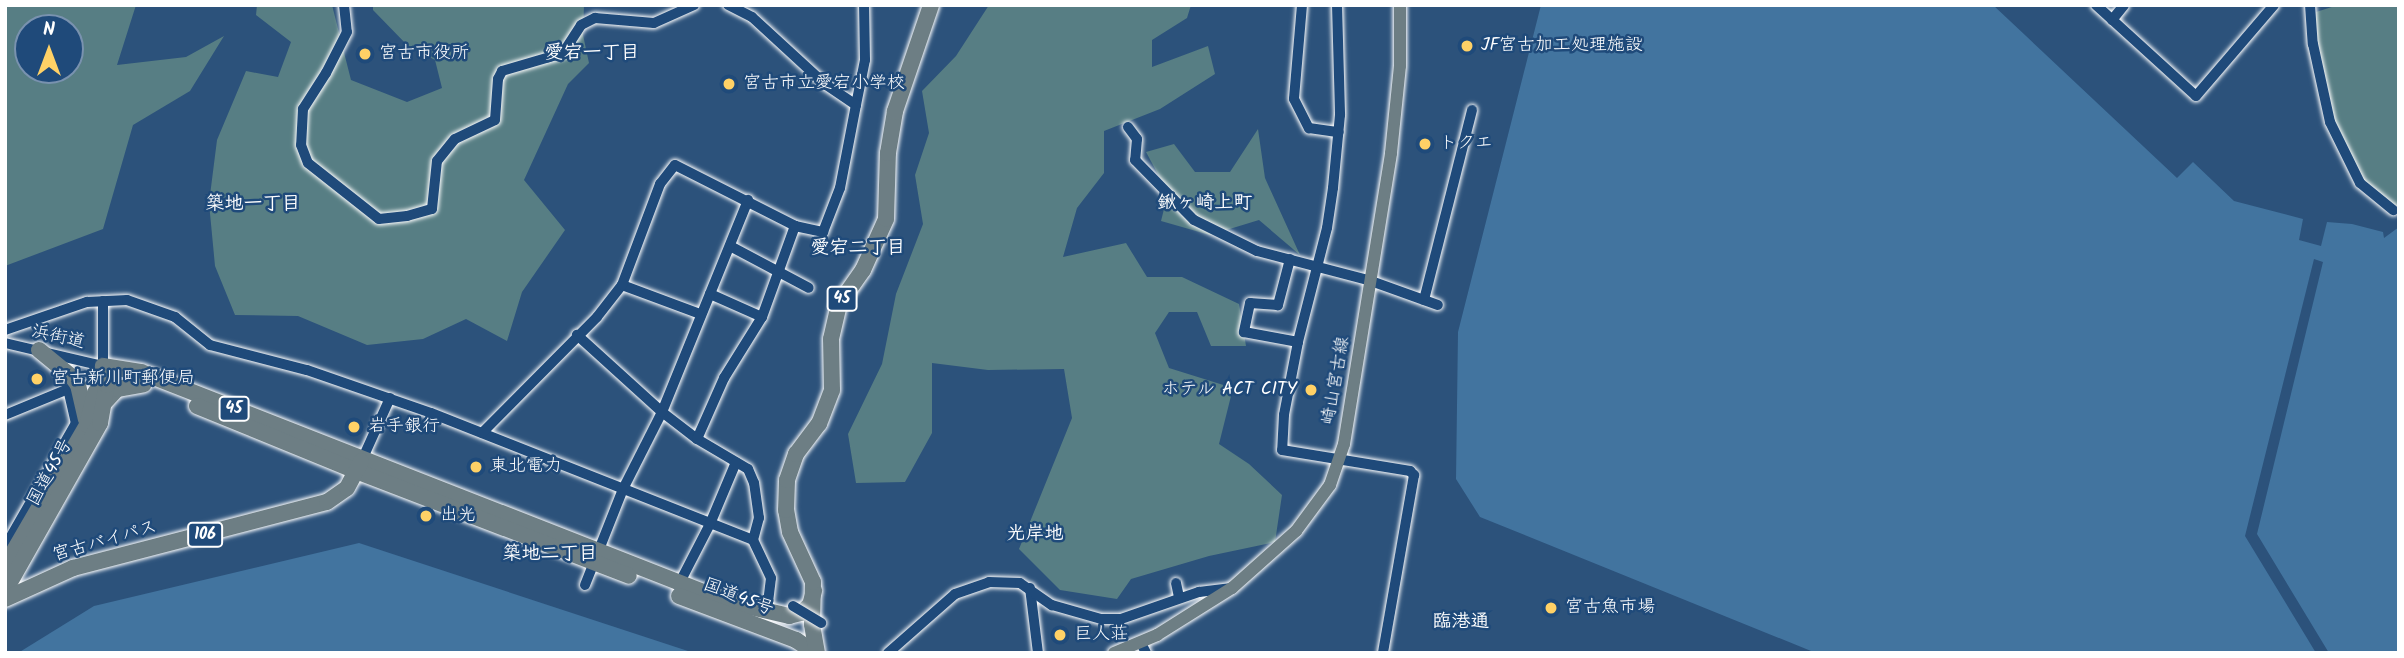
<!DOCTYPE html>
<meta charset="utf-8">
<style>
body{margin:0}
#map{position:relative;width:2404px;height:658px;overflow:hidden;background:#2c527b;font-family:Kalam,"Klee One",sans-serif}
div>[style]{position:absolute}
.green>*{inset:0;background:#577e84}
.water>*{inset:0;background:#42749f}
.pier>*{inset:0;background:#2c527b}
.roads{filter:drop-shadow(0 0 2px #fff) drop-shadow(0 0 2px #fff)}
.minor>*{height:10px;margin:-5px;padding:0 5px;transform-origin:5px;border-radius:5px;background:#1f4a7a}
.major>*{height:12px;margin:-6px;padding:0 6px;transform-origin:6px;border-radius:6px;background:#6d7e84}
.highway>*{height:16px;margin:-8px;padding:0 8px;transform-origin:8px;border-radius:8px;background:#6d7e84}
.bridges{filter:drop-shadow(0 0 2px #fff) drop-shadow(0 0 2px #fff)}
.minor-bridge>*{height:10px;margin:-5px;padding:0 5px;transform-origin:5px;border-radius:5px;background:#1f4a7a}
.dots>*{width:19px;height:19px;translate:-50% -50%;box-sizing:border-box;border:4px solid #1f4a7a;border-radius:50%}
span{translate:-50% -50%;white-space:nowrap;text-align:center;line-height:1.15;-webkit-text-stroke:5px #1f4a7a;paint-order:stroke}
.shield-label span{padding:2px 5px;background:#1f4a7a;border:2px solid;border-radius:5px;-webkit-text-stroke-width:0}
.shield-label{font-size:16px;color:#fff;font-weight:700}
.poi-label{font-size:18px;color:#fff}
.left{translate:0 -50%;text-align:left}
.right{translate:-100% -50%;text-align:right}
.street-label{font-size:18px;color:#fff}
.neighbourhood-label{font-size:19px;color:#fff;font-weight:700}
.frame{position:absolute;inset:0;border:7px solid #fff;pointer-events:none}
.north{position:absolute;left:14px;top:14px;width:70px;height:70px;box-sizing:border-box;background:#1f4a7a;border:2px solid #7992af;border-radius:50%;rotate:0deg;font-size:19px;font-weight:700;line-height:28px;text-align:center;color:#fff}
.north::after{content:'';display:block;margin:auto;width:24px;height:32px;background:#ffd166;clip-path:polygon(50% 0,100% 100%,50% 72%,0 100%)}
</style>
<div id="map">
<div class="green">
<i style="clip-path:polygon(evenodd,5px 5px,136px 5px,117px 65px,186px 57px,224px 36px,190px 91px,133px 125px,103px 229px,5px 266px,5px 5px,70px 28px,70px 70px,28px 70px,28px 28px,70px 28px)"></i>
<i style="clip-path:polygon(257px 5px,332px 5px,351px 80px,407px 102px,442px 88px,435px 60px,408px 46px,373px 10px,373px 5px,584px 5px,583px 35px,589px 63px,568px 84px,524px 180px,565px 230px,522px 292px,507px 341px,466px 319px,423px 339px,367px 345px,298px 316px,235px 315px,215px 266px,209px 203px,217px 140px,246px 71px,278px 77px,291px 42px,256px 15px)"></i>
<i style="clip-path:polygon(989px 5px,1191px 5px,1187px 18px,1152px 40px,1152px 67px,1208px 46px,1215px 74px,1160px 109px,1104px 131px,1104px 173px,1077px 208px,1063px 257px,1126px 243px,1147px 277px,1182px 277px,1239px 304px,1246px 346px,1211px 346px,1197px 312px,1169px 312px,1155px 333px,1169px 368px,1233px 388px,1219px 444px,1249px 464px,1282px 495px,1275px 542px,1209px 556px,1131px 579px,1117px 599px,1060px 590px,1019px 549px,1072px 418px,1064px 369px,988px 370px,932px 363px,932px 433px,905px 482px,856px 483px,848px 434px,882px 364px,896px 294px,923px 224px,915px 175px,929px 133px,922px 91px,956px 56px)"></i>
<i style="clip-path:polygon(2338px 5px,2399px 5px,2399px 208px,2364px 182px,2332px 124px,2316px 39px,2316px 12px)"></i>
<i style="clip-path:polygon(1258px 129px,1265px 178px,1300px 255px,1259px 220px,1210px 235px,1161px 221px,1168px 193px,1146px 152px,1174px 144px,1195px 172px,1230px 172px)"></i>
</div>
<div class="water">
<i style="clip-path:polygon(1541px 5px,1993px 5px,2177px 178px,2193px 162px,2234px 201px,2303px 219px,2299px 240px,2321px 246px,2327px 222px,2352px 224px,2383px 232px,2384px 238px,2399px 227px,2399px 653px,1816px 653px,1480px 517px,1456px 479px,1458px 332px)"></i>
<i style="clip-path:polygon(359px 543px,694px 653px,18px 653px,94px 606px)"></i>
</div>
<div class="pier">
<i style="clip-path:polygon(2314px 259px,2323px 262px,2257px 534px,2329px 653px,2316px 653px,2245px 536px)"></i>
</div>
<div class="roads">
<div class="minor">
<i style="left:344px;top:5px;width:27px;rotate:84deg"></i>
<i style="left:347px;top:32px;width:46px;rotate:117.1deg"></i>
<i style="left:326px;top:73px;width:43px;rotate:122.6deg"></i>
<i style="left:303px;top:109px;width:36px;rotate:93deg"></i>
<i style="left:301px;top:145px;width:19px;rotate:69deg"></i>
<i style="left:308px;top:163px;width:90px;rotate:38.3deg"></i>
<i style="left:379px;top:219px;width:28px;rotate:-6deg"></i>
<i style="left:407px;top:216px;width:26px;rotate:-16deg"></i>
<i style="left:432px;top:209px;width:48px;rotate:-84.1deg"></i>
<i style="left:437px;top:161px;width:28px;rotate:-51deg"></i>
<i style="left:455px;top:139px;width:44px;rotate:-25.4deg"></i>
<i style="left:495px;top:120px;width:41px;rotate:-85.8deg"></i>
<i style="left:498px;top:79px;width:9px;rotate:-63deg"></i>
<i style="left:502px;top:71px;width:64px;rotate:-16.4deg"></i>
<i style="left:563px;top:53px;width:33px;rotate:-57deg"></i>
<i style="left:581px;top:25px;width:16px;rotate:-27deg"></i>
<i style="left:595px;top:18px;width:59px;rotate:4.8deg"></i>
<i style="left:654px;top:23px;width:44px;rotate:-24.2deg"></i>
<i style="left:1302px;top:5px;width:94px;rotate:94.9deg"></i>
<i style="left:1294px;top:99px;width:33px;rotate:63deg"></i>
<i style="left:1309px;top:128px;width:30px;rotate:8deg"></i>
<i style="left:1337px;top:5px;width:110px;rotate:88.4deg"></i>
<i style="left:1340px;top:115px;width:73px;rotate:95.5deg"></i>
<i style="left:1333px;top:188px;width:40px;rotate:98.5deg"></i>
<i style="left:1327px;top:228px;width:118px;rotate:104.3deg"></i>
<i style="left:1298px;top:342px;width:74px;rotate:100.9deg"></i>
<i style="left:1284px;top:415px;width:35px;rotate:93deg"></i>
<i style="left:1282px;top:450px;width:130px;rotate:9.3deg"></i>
<i style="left:1410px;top:471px;width:6px;rotate:45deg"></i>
<i style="left:1414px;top:475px;width:181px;rotate:99.9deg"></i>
<i style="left:2096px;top:5px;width:135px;rotate:42.3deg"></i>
<i style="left:2196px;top:96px;width:120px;rotate:-49.4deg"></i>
<i style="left:2310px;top:5px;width:39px;rotate:86deg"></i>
<i style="left:2313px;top:44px;width:80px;rotate:77.7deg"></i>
<i style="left:2330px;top:122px;width:68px;rotate:63.8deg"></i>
<i style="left:2360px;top:183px;width:43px;rotate:39.3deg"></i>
<i style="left:2112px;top:20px;width:19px;rotate:-51deg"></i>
<i style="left:856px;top:105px;width:46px;rotate:-78.7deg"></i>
<i style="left:865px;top:60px;width:55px;rotate:-91deg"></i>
<i style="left:1128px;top:127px;width:15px;rotate:53deg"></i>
<i style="left:1137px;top:139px;width:21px;rotate:95deg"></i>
<i style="left:1135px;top:160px;width:84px;rotate:45.5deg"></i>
<i style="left:1194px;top:220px;width:70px;rotate:26.2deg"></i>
<i style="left:1257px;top:251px;width:118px;rotate:14.7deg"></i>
<i style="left:1371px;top:281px;width:71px;rotate:19.7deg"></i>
<i style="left:730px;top:246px;width:89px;rotate:28deg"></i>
<i style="left:1290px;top:259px;width:48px;rotate:104.6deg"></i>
<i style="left:1278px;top:305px;width:28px;rotate:-176deg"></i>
<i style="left:1250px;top:303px;width:30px;rotate:102deg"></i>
<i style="left:1244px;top:332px;width:55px;rotate:10.5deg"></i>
<i style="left:622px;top:285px;width:83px;rotate:20.4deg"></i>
<i style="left:1424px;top:300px;width:196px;rotate:-75.8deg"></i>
<i style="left:762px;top:317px;width:97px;rotate:-70.1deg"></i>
<i style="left:5px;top:330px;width:87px;rotate:-18.9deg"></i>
<i style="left:87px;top:302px;width:40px;rotate:-2.9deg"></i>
<i style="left:127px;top:300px;width:51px;rotate:19.5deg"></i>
<i style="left:175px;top:317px;width:45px;rotate:38.7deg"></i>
<i style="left:210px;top:345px;width:100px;rotate:14.5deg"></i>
<i style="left:307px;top:370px;width:131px;rotate:19.1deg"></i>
<i style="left:431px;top:413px;width:346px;rotate:21.5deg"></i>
<i style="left:753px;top:540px;width:23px;rotate:-75deg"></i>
<i style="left:759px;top:518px;width:35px;rotate:-98deg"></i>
<i style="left:754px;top:483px;width:15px;rotate:-113deg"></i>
<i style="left:748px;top:469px;width:59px;rotate:-149.5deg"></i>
<i style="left:697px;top:439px;width:44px;rotate:-142.4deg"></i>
<i style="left:662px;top:412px;width:115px;rotate:-137.8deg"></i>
<i style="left:5px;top:343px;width:101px;rotate:13.2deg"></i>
<i style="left:103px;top:366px;width:65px;rotate:-90deg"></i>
<i style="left:5px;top:415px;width:68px;rotate:-22.4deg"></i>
<i style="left:68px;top:389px;width:35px;rotate:77deg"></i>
<i style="left:76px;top:423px;width:143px;rotate:119.8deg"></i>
<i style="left:482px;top:433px;width:163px;rotate:-45.2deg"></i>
<i style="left:597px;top:317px;width:41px;rotate:-52deg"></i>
<i style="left:622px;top:285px;width:108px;rotate:-69.4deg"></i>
<i style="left:660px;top:184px;width:24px;rotate:-52deg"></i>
<i style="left:675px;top:165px;width:135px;rotate:26.9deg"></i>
<i style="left:795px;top:226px;width:29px;rotate:12deg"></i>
<i style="left:823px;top:232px;width:47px;rotate:-68.9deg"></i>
<i style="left:840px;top:188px;width:85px;rotate:-79.1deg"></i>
<i style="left:856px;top:105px;width:36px;rotate:-146deg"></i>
<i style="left:826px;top:85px;width:100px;rotate:-137.4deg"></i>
<i style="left:752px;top:17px;width:27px;rotate:-153deg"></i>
<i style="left:697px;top:439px;width:67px;rotate:-66.1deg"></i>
<i style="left:724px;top:378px;width:72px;rotate:-58.1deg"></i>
<i style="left:762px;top:317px;width:57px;rotate:-156.1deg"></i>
<i style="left:362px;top:460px;width:68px;rotate:-65.7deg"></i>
<i style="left:753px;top:540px;width:42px;rotate:64.7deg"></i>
<i style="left:771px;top:578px;width:34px;rotate:97deg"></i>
<i style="left:1176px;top:583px;width:14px;rotate:78deg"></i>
<i style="left:585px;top:585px;width:103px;rotate:-68.4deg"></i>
<i style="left:623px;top:489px;width:86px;rotate:-63.1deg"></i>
<i style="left:662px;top:412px;width:229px;rotate:-67.9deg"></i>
<i style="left:678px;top:586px;width:70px;rotate:-62.7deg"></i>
<i style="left:710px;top:524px;width:67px;rotate:-67.2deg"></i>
<i style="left:1030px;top:588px;width:65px;rotate:83deg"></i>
<i style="left:1141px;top:643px;width:11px;rotate:63deg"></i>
<i style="left:888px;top:653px;width:89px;rotate:-41.4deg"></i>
<i style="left:955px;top:594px;width:36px;rotate:-19deg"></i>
<i style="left:989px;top:582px;width:31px;rotate:2deg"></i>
<i style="left:1020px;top:583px;width:39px;rotate:35deg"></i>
<i style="left:1052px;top:605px;width:51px;rotate:15.9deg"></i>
<i style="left:1101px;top:619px;width:20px"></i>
<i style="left:1121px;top:619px;width:83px;rotate:-19.1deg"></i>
<i style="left:1199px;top:592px;width:33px;rotate:-7deg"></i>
</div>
<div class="major">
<i style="left:1114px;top:653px;width:47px;rotate:-22.7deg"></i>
<i style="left:1157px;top:635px;width:89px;rotate:-32.1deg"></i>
<i style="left:1232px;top:588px;width:86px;rotate:-41.7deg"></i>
<i style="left:1296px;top:531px;width:57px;rotate:-53.5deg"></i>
<i style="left:1330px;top:485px;width:43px;rotate:-71.1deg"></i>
<i style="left:1344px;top:444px;width:295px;rotate:-80.8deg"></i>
<i style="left:1391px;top:153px;width:87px;rotate:-84.1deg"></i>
<i style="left:1400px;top:66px;width:61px;rotate:-90deg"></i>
</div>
<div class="highway">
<i style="left:39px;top:350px;width:43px;rotate:39.3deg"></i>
<i style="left:72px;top:377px;width:10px;rotate:53deg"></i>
<i style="left:78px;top:385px;width:35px;rotate:77deg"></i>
<i style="left:103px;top:366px;width:38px;rotate:9deg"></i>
<i style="left:141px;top:372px;width:631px;rotate:21.36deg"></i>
<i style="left:729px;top:602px;width:62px;rotate:13.1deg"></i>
<i style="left:789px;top:616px;width:12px;rotate:-14deg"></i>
<i style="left:801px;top:613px;width:12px;rotate:-42deg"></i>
<i style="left:810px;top:605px;width:15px;rotate:-74deg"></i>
<i style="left:104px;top:403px;width:19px;rotate:-47deg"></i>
<i style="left:117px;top:389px;width:27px;rotate:-10deg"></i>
<i style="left:197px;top:406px;width:172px;rotate:22.2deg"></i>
<i style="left:356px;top:471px;width:292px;rotate:21deg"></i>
<i style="left:5px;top:566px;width:163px;rotate:-59.8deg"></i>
<i style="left:87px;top:425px;width:34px;rotate:-76deg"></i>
<i style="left:5px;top:591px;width:193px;rotate:-60.5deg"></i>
<i style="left:100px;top:423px;width:39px;rotate:-80deg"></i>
<i style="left:107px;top:385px;width:19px;rotate:-102deg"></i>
<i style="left:679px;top:596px;width:125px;rotate:20.6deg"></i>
<i style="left:796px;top:640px;width:23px;rotate:34deg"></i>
<i style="left:5px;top:599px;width:75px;rotate:-24.5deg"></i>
<i style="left:73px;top:568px;width:262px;rotate:-14.6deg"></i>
<i style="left:327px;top:502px;width:24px;rotate:-35deg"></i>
<i style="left:347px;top:488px;width:30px;rotate:-62deg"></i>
<i style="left:817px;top:653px;width:29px;rotate:-100deg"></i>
<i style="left:812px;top:624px;width:42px;rotate:-88.6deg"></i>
<i style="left:813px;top:582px;width:55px;rotate:-114.7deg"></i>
<i style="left:790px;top:532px;width:22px;rotate:-100deg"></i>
<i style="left:786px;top:510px;width:30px;rotate:-88deg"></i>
<i style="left:787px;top:480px;width:28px;rotate:-71deg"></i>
<i style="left:796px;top:454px;width:38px;rotate:-53deg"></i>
<i style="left:819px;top:424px;width:36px;rotate:-69deg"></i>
<i style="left:832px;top:390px;width:51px;rotate:-91.1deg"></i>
<i style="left:831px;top:339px;width:36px;rotate:-77deg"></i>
<i style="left:839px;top:304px;width:42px;rotate:-54.8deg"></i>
<i style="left:863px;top:270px;width:56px;rotate:-65.7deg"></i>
<i style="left:886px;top:219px;width:66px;rotate:-88.3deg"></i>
<i style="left:888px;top:153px;width:43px;rotate:-80.5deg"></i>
<i style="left:895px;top:111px;width:112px;rotate:-71.2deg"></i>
</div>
</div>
<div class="bridges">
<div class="minor-bridge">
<i style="left:793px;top:606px;width:33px;rotate:31deg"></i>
</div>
</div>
<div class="dots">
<i style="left:1467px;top:46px;background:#ffd166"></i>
<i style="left:365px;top:54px;background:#ffd166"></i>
<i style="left:729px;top:84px;background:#ffd166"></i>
<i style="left:1425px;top:144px;background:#ffd166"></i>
<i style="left:37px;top:379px;background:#ffd166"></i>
<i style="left:1311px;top:390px;background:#ffd166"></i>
<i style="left:354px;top:427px;background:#ffd166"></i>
<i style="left:476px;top:467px;background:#ffd166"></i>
<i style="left:426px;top:516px;background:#ffd166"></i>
<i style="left:1551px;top:608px;background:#ffd166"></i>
<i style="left:1060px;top:635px;background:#ffd166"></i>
</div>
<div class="shield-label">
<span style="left:842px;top:299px">45</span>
<span style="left:234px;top:409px">45</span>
<span style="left:205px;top:535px">106</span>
</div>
<div class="poi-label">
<span class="left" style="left:1481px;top:46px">JF宮古加工処理施設</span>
<span class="left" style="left:379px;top:54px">宮古市役所</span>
<span class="left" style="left:743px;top:84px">宮古市立愛宕小学校</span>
<span class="left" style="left:1439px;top:144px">トクエ</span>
<span class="left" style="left:51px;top:379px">宮古新川町郵便局</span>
<span class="right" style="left:1297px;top:390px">ホテル ACT CITY</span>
<span class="left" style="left:368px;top:427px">岩手銀行</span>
<span class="left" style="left:490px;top:467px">東北電力</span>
<span class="left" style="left:440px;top:516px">出光</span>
<span class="left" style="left:1565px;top:608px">宮古魚市場</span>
<span class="left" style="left:1074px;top:635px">巨人荘</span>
</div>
<div class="street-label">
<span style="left:58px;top:338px;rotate:13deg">浜街道</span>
<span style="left:1337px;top:381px;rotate:-80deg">崎山宮古線</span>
<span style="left:51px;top:473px;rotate:-61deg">国道45号</span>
<span style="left:105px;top:542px;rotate:-16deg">宮古バイパス</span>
<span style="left:738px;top:598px;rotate:21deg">国道45号</span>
</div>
<div class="neighbourhood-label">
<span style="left:592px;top:54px">愛宕一丁目</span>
<span style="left:1205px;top:204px">鍬ヶ崎上町</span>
<span style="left:253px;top:205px">築地一丁目</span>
<span style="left:858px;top:249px">愛宕二丁目</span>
<span style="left:1035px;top:535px">光岸地</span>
<span style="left:550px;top:555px">築地二丁目</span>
<span style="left:1461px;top:623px">臨港通</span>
</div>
<div class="frame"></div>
<div class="north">N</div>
</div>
